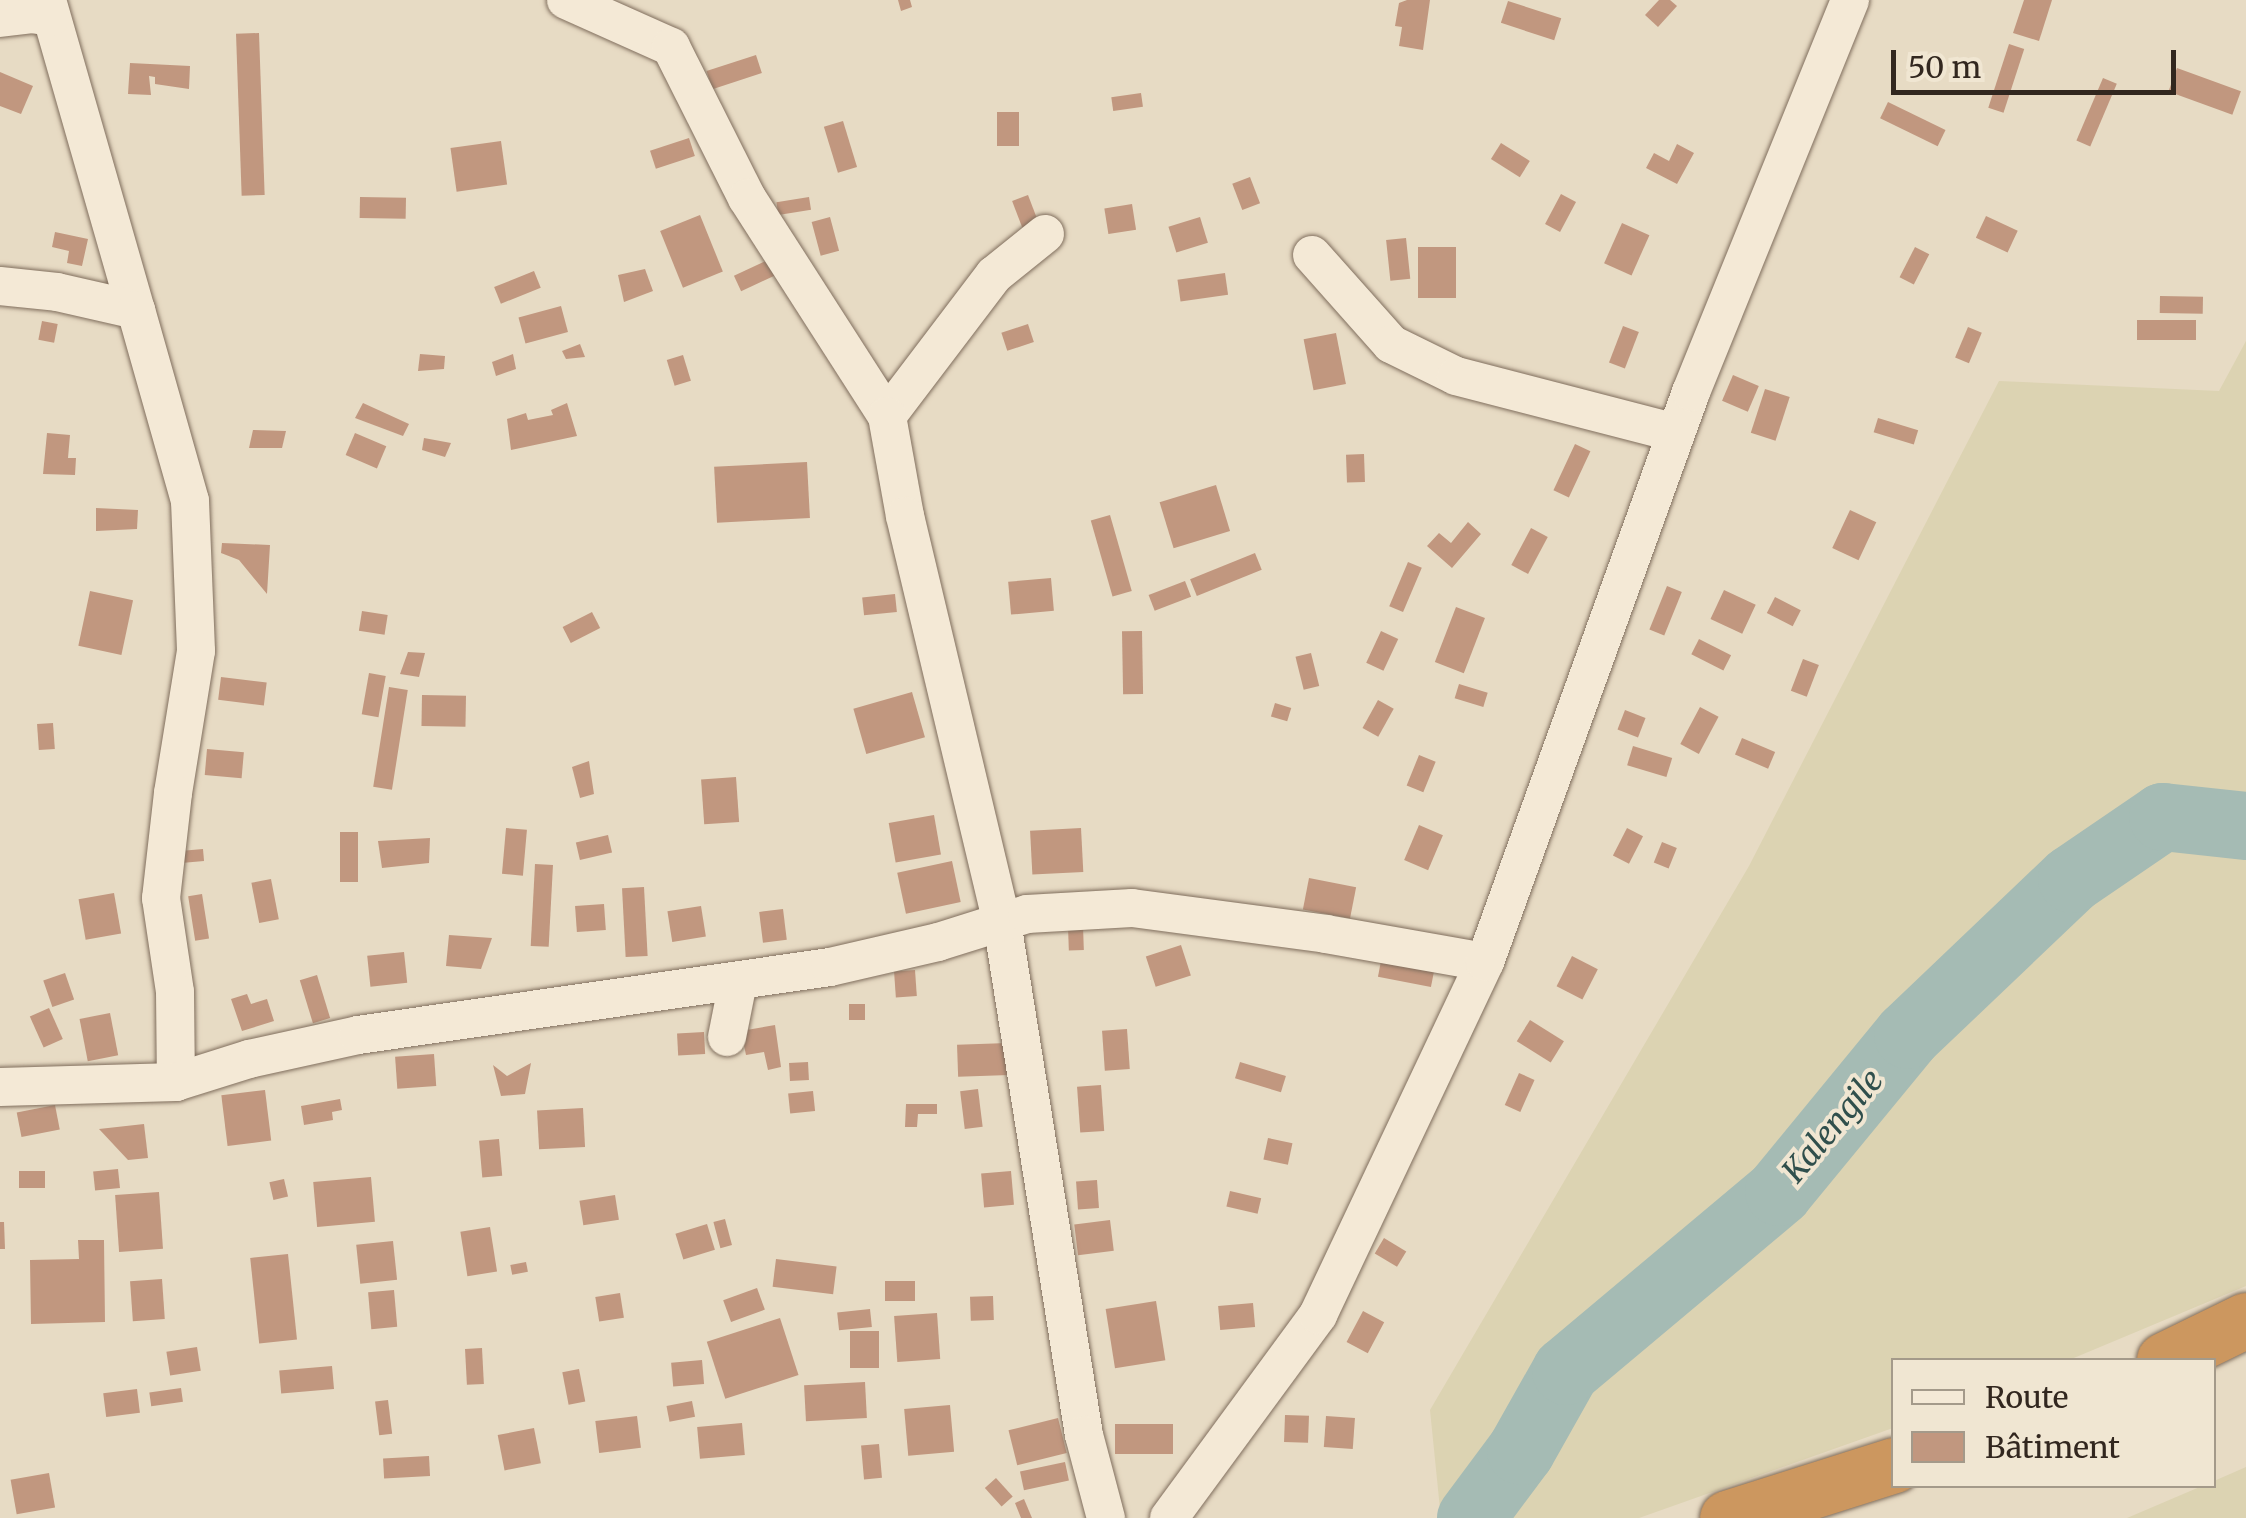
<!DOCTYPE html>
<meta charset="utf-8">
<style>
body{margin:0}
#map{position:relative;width:2246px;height:1518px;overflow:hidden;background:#e7dbc4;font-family:Merriweather,serif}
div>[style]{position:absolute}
.farmland>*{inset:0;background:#dcd3b2}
.river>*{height:68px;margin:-34px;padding:0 34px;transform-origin:34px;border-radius:34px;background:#a5bbb4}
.building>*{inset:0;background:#c1977f;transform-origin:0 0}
.roads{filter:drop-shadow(0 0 2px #806e5d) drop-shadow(0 0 2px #806e5d)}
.minor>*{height:38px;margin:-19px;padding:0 19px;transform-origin:19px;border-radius:19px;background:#f4e9d6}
.highway>*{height:55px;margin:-27.5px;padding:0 27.5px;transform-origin:27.5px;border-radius:27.5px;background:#cc975f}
span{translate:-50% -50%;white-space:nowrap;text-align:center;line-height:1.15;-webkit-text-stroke:8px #f0e6d2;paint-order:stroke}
.water-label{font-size:32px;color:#304f4c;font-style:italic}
.legend{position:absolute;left:1891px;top:1358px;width:325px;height:130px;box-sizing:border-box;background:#f0e6d2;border:2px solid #a49a8a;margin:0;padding:12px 18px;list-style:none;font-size:30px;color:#32271f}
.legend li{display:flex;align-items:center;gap:20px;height:50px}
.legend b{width:50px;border:2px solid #a49a8a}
.scale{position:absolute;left:1891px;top:50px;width:285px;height:45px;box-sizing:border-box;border:5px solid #32271f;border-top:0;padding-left:12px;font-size:30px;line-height:35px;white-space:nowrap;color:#32271f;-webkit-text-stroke:8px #f0e6d2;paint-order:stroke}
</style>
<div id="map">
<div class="farmland">
<i style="clip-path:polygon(2246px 341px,2246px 1286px,2069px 1360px,1894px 1360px,1893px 1428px,1639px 1518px,1462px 1518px,1440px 1509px,1430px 1410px,1749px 866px,1999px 381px,2219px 391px)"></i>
<i style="clip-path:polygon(2246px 1467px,2246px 1518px,2127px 1518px,2202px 1486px,2214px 1486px,2214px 1481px)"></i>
</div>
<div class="river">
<i style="left:1471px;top:1518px;width:84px;rotate:-53.3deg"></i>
<i style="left:1521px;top:1451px;width:92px;rotate:-60.6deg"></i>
<i style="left:1566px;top:1371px;width:278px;rotate:-40deg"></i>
<i style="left:1779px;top:1192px;width:203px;rotate:-50.6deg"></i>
<i style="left:1908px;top:1035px;width:226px;rotate:-43.6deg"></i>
<i style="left:2072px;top:879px;width:110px;rotate:-34.3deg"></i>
<i style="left:2163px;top:817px;width:83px;rotate:6.2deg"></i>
</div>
<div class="building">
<i style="clip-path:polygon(898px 0,910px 0,912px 7px,901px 11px)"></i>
<i style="clip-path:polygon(1407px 0,1430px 0,1423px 50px,1399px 46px,1402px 27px,1395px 26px,1399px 3px)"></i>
<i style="clip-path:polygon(1659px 0,1670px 0,1677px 6px,1658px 27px,1645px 15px)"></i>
<i style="clip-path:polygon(2024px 0,2052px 0,2039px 41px,2013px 33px)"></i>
<i style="left:1508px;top:1px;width:56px;height:23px;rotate:18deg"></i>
<i style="left:259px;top:33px;width:162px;height:23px;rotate:88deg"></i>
<i style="left:2009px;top:44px;width:16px;height:67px;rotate:18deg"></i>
<i style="left:756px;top:55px;width:19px;height:52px;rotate:72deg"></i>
<i style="clip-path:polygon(130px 63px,190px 66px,189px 89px,155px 84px,155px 77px,149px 76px,151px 95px,128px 94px)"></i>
<i style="left:2177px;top:68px;width:68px;height:25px;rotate:20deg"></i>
<i style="clip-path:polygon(0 72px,33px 86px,21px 114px,0 106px)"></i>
<i style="left:2103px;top:78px;width:15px;height:68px;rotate:23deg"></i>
<i style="left:1141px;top:93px;width:14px;height:30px;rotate:82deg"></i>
<i style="left:1888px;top:102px;width:64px;height:18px;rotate:26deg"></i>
<i style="left:997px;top:112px;width:22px;height:34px"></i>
<i style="left:843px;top:121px;width:48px;height:20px;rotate:73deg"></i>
<i style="left:689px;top:138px;width:19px;height:41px;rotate:72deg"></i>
<i style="left:501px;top:141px;width:44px;height:51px;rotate:82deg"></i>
<i style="left:1501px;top:143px;width:34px;height:19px;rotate:32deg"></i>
<i style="clip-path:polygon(1677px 144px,1694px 153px,1677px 184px,1646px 168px,1654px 153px,1669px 161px)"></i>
<i style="left:1250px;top:177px;width:28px;height:19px;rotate:69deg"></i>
<i style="left:1561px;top:194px;width:17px;height:34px;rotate:28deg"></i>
<i style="left:1028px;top:195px;width:28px;height:17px;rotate:69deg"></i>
<i style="left:360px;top:197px;width:46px;height:21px;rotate:1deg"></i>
<i style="left:809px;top:197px;width:13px;height:33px;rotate:81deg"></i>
<i style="left:1132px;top:204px;width:26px;height:28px;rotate:81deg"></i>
<i style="left:700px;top:215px;width:61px;height:43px;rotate:68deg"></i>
<i style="left:1986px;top:216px;width:35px;height:24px;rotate:25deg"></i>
<i style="left:830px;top:217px;width:35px;height:19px;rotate:75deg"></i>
<i style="left:1200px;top:217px;width:27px;height:33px;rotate:73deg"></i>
<i style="left:1622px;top:223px;width:30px;height:44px;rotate:24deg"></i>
<i style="clip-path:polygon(55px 232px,88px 239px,82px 266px,67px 263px,69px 251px,52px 247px)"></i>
<i style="left:1406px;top:238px;width:41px;height:20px;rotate:84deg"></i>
<i style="left:1456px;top:247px;width:51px;height:38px;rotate:90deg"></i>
<i style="left:1915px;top:247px;width:16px;height:34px;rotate:27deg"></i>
<i style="left:772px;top:258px;width:17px;height:42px;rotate:65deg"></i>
<i style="clip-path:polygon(645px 269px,653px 291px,624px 302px,618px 275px)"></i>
<i style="left:534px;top:271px;width:18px;height:43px;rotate:68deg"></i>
<i style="left:1225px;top:273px;width:22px;height:48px;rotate:82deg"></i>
<i style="left:2160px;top:296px;width:43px;height:17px;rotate:1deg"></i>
<i style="left:561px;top:306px;width:27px;height:44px;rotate:75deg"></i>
<i style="left:2196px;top:320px;width:20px;height:59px;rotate:90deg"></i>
<i style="left:42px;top:321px;width:16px;height:19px;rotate:11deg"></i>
<i style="left:1028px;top:324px;width:19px;height:28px;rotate:72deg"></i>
<i style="left:1623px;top:326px;width:17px;height:39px;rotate:21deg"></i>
<i style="left:1968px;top:327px;width:15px;height:33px;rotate:23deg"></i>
<i style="left:1336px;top:333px;width:52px;height:33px;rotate:79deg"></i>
<i style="clip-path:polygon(580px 344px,585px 357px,566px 359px,562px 351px)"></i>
<i style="clip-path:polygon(420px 354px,445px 356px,444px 369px,418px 371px)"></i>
<i style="clip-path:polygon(513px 354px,516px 369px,496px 376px,492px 362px)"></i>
<i style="left:683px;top:355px;width:27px;height:17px;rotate:73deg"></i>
<i style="left:1733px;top:375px;width:28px;height:28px;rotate:23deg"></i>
<i style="left:1765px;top:389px;width:26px;height:46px;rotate:18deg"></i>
<i style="clip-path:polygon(363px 403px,409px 424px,403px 436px,355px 418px)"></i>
<i style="clip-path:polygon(567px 403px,577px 436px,511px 450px,507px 419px,526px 413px,528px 420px,553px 415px,551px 410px)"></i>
<i style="left:1878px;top:418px;width:42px;height:15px;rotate:17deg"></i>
<i style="clip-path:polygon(253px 430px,286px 431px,282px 448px,249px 448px)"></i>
<i style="clip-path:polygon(47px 433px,70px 435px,68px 458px,76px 458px,75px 475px,43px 474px)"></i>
<i style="left:355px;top:433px;width:34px;height:24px;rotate:23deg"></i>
<i style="clip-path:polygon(424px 438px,451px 443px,445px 457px,422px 450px)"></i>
<i style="left:1575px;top:444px;width:17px;height:51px;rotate:25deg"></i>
<i style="left:1364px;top:454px;width:28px;height:18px;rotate:88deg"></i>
<i style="left:807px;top:462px;width:56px;height:93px;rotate:87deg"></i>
<i style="left:1216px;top:485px;width:48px;height:59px;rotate:73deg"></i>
<i style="clip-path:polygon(96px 508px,138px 510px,137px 529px,96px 531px)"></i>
<i style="left:1850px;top:510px;width:29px;height:42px;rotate:25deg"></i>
<i style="left:1110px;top:515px;width:79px;height:20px;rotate:74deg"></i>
<i style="clip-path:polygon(1468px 522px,1481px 534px,1452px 568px,1427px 546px,1439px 533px,1451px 543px)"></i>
<i style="left:1531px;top:528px;width:19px;height:42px;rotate:28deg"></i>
<i style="clip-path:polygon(222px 543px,270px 545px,267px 594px,239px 560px,221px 553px)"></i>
<i style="left:1255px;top:553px;width:18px;height:70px;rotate:68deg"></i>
<i style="left:1408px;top:562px;width:15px;height:48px;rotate:23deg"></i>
<i style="left:1051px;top:578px;width:33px;height:43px;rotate:85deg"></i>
<i style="left:1185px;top:581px;width:17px;height:39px;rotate:69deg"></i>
<i style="left:1667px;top:586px;width:16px;height:47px;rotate:22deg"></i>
<i style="left:1724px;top:590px;width:35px;height:32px;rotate:25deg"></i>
<i style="left:90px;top:591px;width:44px;height:56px;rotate:12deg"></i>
<i style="left:895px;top:594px;width:18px;height:33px;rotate:84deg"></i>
<i style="left:1775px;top:597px;width:29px;height:18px;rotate:27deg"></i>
<i style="left:1456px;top:607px;width:31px;height:59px;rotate:21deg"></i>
<i style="left:362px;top:611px;width:26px;height:20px;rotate:9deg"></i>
<i style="left:592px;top:612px;width:18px;height:33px;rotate:63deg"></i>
<i style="left:1142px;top:631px;width:63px;height:20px;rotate:89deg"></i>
<i style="left:1381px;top:631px;width:19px;height:35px;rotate:25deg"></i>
<i style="left:1699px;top:639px;width:36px;height:17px;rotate:27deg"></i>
<i style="clip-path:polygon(408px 652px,425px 653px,419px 677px,400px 674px)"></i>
<i style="left:1311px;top:653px;width:34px;height:16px;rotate:76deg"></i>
<i style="left:1803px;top:659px;width:17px;height:34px;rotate:21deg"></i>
<i style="left:369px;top:673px;width:17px;height:42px;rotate:10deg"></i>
<i style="left:221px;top:677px;width:46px;height:23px;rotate:7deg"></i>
<i style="left:1459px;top:684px;width:30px;height:15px;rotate:17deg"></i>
<i style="left:389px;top:687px;width:19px;height:101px;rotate:9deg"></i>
<i style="left:912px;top:692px;width:47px;height:61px;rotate:74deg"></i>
<i style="left:422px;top:695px;width:44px;height:31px;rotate:1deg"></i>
<i style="left:1378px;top:700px;width:18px;height:32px;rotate:29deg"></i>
<i style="left:1275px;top:703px;width:17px;height:14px;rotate:17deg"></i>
<i style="left:1700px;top:707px;width:21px;height:42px;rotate:28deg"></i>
<i style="left:1625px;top:710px;width:22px;height:21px;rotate:21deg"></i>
<i style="left:53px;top:723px;width:26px;height:16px;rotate:86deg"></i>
<i style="left:1742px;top:738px;width:36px;height:18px;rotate:23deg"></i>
<i style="left:1633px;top:746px;width:41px;height:20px;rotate:17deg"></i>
<i style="left:207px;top:749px;width:37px;height:26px;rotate:5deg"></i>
<i style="left:1419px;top:755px;width:18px;height:33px;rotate:22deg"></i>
<i style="clip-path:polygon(589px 761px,594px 794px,580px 798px,572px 767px)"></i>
<i style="left:736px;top:777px;width:45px;height:35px;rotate:86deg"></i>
<i style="left:934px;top:815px;width:40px;height:46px;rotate:80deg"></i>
<i style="left:1419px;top:825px;width:26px;height:38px;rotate:23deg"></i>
<i style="left:506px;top:828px;width:21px;height:46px;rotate:5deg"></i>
<i style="left:1081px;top:828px;width:44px;height:51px;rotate:87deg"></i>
<i style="left:1627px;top:828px;width:18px;height:31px;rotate:27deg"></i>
<i style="left:340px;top:832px;width:18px;height:50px"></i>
<i style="left:608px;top:835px;width:18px;height:33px;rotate:77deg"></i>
<i style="clip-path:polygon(430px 838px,429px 863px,382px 868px,378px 841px)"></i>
<i style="left:1662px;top:842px;width:16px;height:22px;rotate:22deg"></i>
<i style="left:203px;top:849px;width:12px;height:20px;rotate:85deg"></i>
<i style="left:952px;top:861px;width:42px;height:56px;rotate:78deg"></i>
<i style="left:535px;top:864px;width:18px;height:82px;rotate:3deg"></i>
<i style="left:1309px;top:878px;width:48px;height:32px;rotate:11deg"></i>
<i style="left:271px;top:879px;width:41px;height:20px;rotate:79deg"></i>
<i style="left:644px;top:887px;width:69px;height:22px;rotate:87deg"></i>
<i style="left:114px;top:893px;width:41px;height:36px;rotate:80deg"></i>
<i style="left:202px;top:894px;width:45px;height:14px;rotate:81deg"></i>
<i style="left:604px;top:904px;width:26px;height:29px;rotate:86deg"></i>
<i style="left:701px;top:906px;width:31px;height:34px;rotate:81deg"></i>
<i style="left:783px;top:909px;width:31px;height:24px;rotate:83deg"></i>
<i style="left:1083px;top:926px;width:24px;height:15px;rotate:88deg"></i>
<i style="clip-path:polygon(449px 935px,492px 938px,481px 969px,446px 966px)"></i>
<i style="left:1181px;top:945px;width:32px;height:37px;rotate:72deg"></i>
<i style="left:404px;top:952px;width:31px;height:37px;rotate:84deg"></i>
<i style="left:1572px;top:956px;width:29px;height:34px;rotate:27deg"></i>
<i style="left:1381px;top:961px;width:54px;height:16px;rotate:11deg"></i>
<i style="left:915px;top:970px;width:26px;height:21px;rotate:86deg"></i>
<i style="left:65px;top:973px;width:28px;height:23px;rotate:71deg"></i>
<i style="left:317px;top:975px;width:45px;height:18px;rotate:73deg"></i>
<i style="clip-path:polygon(247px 994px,251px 1004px,267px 999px,274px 1021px,242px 1031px,231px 999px)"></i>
<i style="left:849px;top:1004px;width:16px;height:16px"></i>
<i style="left:49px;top:1008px;width:34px;height:21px;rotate:66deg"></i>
<i style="left:110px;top:1013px;width:43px;height:31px;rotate:79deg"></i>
<i style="left:1530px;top:1020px;width:40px;height:25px;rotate:32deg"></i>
<i style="clip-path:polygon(775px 1025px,781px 1067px,768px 1070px,764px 1052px,746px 1055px,741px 1031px)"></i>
<i style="left:1127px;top:1029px;width:40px;height:25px;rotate:86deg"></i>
<i style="left:704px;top:1032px;width:22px;height:27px;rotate:87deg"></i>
<i style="left:1008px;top:1043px;width:32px;height:51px;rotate:88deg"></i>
<i style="left:434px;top:1054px;width:32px;height:39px;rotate:86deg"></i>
<i style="left:808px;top:1062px;width:18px;height:19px;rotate:87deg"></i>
<i style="left:1240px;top:1062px;width:48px;height:17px;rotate:17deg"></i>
<i style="clip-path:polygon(531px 1063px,525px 1094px,501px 1096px,493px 1065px,507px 1076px)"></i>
<i style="left:1519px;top:1073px;width:17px;height:35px;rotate:24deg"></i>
<i style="left:1101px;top:1085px;width:46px;height:24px;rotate:86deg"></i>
<i style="left:978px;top:1089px;width:38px;height:18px;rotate:83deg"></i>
<i style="left:265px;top:1090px;width:51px;height:44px;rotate:83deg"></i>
<i style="left:813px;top:1091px;width:20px;height:25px;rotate:84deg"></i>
<i style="clip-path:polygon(340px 1099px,342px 1110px,332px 1112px,333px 1120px,304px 1125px,301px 1106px)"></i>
<i style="clip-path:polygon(906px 1104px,937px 1104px,937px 1114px,918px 1114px,917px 1127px,905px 1127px)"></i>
<i style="left:55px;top:1105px;width:25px;height:39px;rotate:79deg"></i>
<i style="left:583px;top:1108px;width:39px;height:46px;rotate:87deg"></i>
<i style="clip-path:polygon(144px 1124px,148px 1158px,128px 1160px,99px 1129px)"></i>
<i style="left:1268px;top:1138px;width:25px;height:22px;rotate:12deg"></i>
<i style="left:499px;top:1139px;width:37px;height:20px;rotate:85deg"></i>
<i style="left:118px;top:1169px;width:19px;height:25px;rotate:84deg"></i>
<i style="left:19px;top:1171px;width:26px;height:17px"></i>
<i style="left:1011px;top:1171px;width:34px;height:30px;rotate:85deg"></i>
<i style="left:371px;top:1177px;width:45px;height:58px;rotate:85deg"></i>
<i style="left:284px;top:1179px;width:18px;height:15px;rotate:77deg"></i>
<i style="left:1097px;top:1180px;width:28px;height:21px;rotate:86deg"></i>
<i style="left:1230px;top:1191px;width:32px;height:16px;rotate:13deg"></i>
<i style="left:159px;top:1192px;width:57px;height:44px;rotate:86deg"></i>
<i style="left:615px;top:1195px;width:25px;height:36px;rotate:81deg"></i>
<i style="left:725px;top:1219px;width:27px;height:12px;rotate:75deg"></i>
<i style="left:1110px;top:1220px;width:31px;height:36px;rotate:83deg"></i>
<i style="clip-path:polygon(0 1222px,4px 1222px,5px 1249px,0 1249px)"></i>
<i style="left:707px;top:1224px;width:27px;height:33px;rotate:73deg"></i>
<i style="left:490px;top:1227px;width:45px;height:30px;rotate:81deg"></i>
<i style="left:1384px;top:1238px;width:26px;height:18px;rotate:31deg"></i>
<i style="clip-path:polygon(78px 1240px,104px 1240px,105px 1322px,31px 1324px,30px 1260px,79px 1259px)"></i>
<i style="left:393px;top:1241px;width:39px;height:37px;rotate:84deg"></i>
<i style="left:288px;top:1254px;width:86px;height:38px;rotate:84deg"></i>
<i style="left:776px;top:1259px;width:61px;height:28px;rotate:7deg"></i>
<i style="left:526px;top:1262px;width:10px;height:16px;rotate:79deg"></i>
<i style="left:162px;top:1279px;width:40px;height:32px;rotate:86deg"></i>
<i style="left:885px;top:1281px;width:30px;height:20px"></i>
<i style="left:757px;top:1288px;width:23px;height:36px;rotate:70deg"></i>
<i style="left:394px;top:1290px;width:37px;height:26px;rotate:85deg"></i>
<i style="left:620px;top:1293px;width:25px;height:25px;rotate:81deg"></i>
<i style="left:993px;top:1296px;width:24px;height:23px;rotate:88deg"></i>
<i style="left:1156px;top:1301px;width:60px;height:51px;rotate:81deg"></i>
<i style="left:1253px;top:1303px;width:24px;height:35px;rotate:85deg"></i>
<i style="left:870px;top:1309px;width:18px;height:33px;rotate:84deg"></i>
<i style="left:1363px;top:1311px;width:24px;height:35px;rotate:28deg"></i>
<i style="left:937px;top:1313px;width:46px;height:43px;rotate:86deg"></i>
<i style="left:780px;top:1318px;width:60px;height:77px;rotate:72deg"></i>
<i style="left:850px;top:1331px;width:29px;height:37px"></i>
<i style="left:197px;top:1347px;width:24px;height:31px;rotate:81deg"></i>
<i style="left:482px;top:1348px;width:36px;height:17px;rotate:87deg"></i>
<i style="left:702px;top:1360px;width:24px;height:31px;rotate:85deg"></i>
<i style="left:332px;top:1366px;width:23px;height:53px;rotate:85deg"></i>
<i style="left:579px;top:1369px;width:33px;height:17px;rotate:79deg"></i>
<i style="left:865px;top:1382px;width:36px;height:61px;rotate:87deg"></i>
<i style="left:181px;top:1388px;width:14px;height:32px;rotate:82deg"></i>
<i style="left:137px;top:1389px;width:24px;height:34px;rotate:83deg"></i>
<i style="left:388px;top:1400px;width:34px;height:13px;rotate:83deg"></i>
<i style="left:692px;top:1401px;width:16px;height:26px;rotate:79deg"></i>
<i style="left:950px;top:1405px;width:47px;height:46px;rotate:85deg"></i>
<i style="left:1285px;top:1415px;width:24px;height:27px;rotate:2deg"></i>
<i style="left:637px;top:1416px;width:32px;height:42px;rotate:83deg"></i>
<i style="left:1326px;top:1416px;width:29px;height:31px;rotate:4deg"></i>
<i style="left:1058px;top:1418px;width:36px;height:51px;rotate:76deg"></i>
<i style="left:742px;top:1423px;width:32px;height:45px;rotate:85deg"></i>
<i style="left:1173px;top:1424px;width:30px;height:58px;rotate:90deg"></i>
<i style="left:534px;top:1428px;width:36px;height:37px;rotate:79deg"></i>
<i style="left:879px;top:1444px;width:34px;height:18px;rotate:85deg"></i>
<i style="left:429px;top:1456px;width:20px;height:46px;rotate:87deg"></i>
<i style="left:1065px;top:1462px;width:19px;height:46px;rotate:78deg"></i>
<i style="left:49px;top:1473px;width:35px;height:39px;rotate:80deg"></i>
<i style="left:996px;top:1478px;width:25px;height:15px;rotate:48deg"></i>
<i style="clip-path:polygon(1024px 1499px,1032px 1518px,1021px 1518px,1015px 1503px)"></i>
</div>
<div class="roads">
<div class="minor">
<i style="left:47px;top:0;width:323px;rotate:74deg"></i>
<i style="left:566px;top:0;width:115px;rotate:24.1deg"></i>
<i style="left:671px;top:47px;width:169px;rotate:63.3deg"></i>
<i style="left:747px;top:198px;width:259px;rotate:57.3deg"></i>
<i style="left:0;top:18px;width:32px;rotate:-7deg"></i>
<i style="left:32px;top:14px;width:19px;rotate:9deg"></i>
<i style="left:1045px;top:234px;width:65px;rotate:141.2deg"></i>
<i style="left:994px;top:275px;width:177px;rotate:127.2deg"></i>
<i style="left:887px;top:416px;width:102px;rotate:79.8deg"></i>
<i style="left:905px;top:516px;width:417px;rotate:76.6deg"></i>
<i style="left:1002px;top:922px;width:520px;rotate:80.92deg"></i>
<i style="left:1084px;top:1435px;width:86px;rotate:75.2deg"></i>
<i style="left:1312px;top:255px;width:119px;rotate:48.4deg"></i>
<i style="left:1391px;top:344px;width:72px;rotate:26.2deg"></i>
<i style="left:1456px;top:376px;width:227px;rotate:14.5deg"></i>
<i style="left:0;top:286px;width:57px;rotate:6deg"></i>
<i style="left:57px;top:292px;width:81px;rotate:12.8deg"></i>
<i style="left:136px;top:310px;width:198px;rotate:74.2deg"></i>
<i style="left:190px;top:501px;width:150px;rotate:87.7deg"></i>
<i style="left:196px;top:651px;width:144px;rotate:99.2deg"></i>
<i style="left:173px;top:793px;width:106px;rotate:96.5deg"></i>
<i style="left:161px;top:898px;width:95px;rotate:81.5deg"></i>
<i style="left:175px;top:992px;width:90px;rotate:89.4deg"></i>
<i style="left:727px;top:1037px;width:56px;rotate:-78.7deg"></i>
<i style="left:0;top:1087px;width:176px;rotate:-1.6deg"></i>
<i style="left:176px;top:1082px;width:77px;rotate:-17.5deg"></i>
<i style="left:249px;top:1059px;width:112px;rotate:-12.4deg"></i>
<i style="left:358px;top:1035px;width:477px;rotate:-8.2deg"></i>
<i style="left:830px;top:967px;width:111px;rotate:-13deg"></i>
<i style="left:938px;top:942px;width:93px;rotate:-17.5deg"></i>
<i style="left:1027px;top:914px;width:105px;rotate:-3.3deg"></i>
<i style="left:1132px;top:908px;width:196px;rotate:7.6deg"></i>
<i style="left:1326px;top:934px;width:161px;rotate:10deg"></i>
<i style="left:1169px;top:1518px;width:252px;rotate:-53.7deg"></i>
<i style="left:1318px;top:1315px;width:391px;rotate:-64.7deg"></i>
<i style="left:1485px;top:962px;width:606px;rotate:-70.13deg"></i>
<i style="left:1691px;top:392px;width:423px;rotate:-67.9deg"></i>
</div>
<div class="highway">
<i style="left:2164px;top:1360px;width:91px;rotate:-26deg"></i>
<i style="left:1727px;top:1518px;width:175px;rotate:-17.6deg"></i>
</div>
</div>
<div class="water-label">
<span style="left:1833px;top:1126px;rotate:-50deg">Kalengile</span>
</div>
<ul class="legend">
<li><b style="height:12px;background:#f4e9d6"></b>Route</li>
<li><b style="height:28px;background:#c1977f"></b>Bâtiment</li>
</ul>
<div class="scale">50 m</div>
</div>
